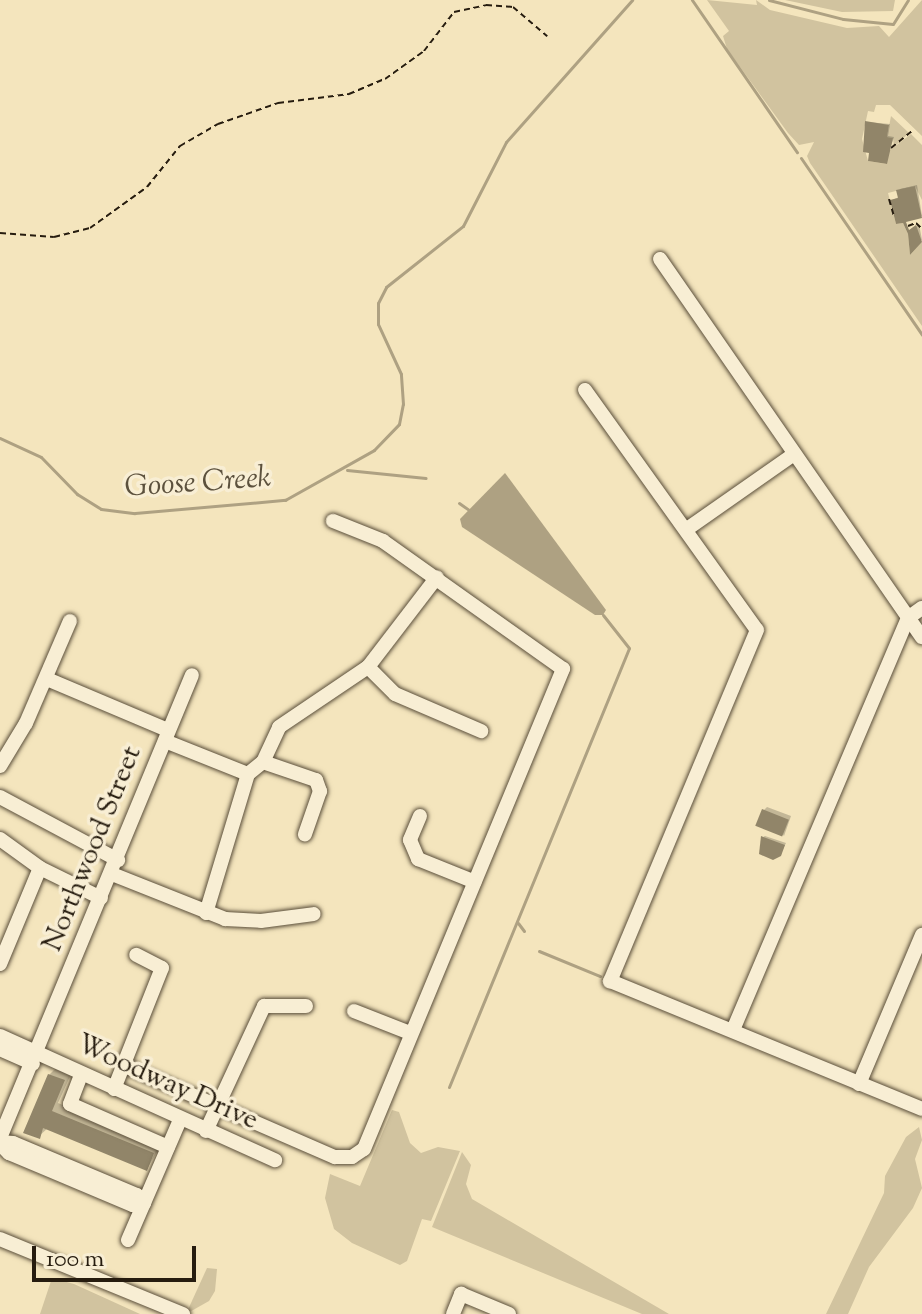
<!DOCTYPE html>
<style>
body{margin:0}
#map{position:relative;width:922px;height:1314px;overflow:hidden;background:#f4e5bd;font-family:"Sorts Mill Goudy",serif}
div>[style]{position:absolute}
.green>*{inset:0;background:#d1c39f}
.water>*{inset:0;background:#aea182}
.shadow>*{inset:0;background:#0003}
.stream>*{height:3px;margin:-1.5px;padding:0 1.5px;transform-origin:1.5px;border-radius:1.5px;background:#aea182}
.building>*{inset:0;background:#918569;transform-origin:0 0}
.path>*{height:2px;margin-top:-1px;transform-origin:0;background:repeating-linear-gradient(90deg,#261c0f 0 6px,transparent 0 10px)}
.roads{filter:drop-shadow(0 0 2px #5a4e3a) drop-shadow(0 0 2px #5a4e3a)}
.minor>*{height:14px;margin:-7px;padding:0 7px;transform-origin:7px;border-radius:7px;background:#f8eed4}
span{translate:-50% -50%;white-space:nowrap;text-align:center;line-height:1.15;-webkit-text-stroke:7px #f8eed4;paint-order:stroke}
.street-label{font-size:28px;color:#261c0f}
.water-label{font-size:30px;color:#5c513d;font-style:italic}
.scale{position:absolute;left:32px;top:1246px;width:164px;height:36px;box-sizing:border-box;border:4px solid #261c0f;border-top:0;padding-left:10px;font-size:24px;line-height:28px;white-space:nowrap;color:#261c0f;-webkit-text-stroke:6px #f8eed4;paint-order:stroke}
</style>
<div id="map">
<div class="green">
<i style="clip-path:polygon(707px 0,757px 5px,756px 0,770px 10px,847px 28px,879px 26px,889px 37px,922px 0,922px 136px,890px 105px,876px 105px,874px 112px,868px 111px,862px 139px,868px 161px,886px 164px,889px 151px,911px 134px,922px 145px,922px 200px,915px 186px,888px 193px,896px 224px,903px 223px,908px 234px,910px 255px,922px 242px,922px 326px,810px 163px,807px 156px,814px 142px,799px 145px,788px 133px,727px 49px,723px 36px,729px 31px)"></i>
<i style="clip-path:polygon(785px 0,895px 0,893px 11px,842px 12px)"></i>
<i style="clip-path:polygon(891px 116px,909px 133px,894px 147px,893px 138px,887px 137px)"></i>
<i style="clip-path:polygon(392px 1110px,399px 1112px,410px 1143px,421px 1153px,438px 1147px,460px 1151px,431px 1221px,422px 1219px,407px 1261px,400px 1265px,352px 1243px,334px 1229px,325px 1198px,330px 1174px,360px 1186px)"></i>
<i style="clip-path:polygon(919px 1127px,922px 1140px,915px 1159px,922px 1188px,913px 1208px,869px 1267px,848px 1314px,826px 1314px,884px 1193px,885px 1176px,906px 1137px)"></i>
<i style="clip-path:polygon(462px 1152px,471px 1165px,466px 1184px,472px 1199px,669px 1314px,642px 1314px,432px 1227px)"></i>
<i style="clip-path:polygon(207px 1268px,217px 1269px,215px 1291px,209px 1301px,186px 1314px)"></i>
<i style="clip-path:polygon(52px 1278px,74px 1284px,140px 1314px,40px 1314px)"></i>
</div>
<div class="water">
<i style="clip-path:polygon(505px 473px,606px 610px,603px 615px,595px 615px,462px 527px,460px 519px)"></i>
</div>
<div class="shadow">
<i style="clip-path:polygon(867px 122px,890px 124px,888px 136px,894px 137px,886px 162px,872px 151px)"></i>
<i style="clip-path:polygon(917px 185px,922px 216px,897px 222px,892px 200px,899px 197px,900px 189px)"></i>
<i style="clip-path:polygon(919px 224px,922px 240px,913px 245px,911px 230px)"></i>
<i style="clip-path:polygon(767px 807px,791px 816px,784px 836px,764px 810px)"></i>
<i style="clip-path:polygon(765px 836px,786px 843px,782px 851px,763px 837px)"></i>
<i style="clip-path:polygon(57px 1067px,72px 1072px,58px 1103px,161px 1145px,147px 1169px,48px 1128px,39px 1136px,49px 1075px)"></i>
</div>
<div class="stream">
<i style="left:692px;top:0;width:185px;rotate:55.4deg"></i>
<i style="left:769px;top:0;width:76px;rotate:14.4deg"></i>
<i style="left:843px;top:19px;width:50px;rotate:5.7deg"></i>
<i style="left:893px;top:24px;width:28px;rotate:-58deg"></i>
<i style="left:801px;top:158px;width:214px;rotate:55.6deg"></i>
<i style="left:0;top:438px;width:45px;rotate:24.9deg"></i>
<i style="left:41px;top:457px;width:52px;rotate:45.8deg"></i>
<i style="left:77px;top:494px;width:28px;rotate:32deg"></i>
<i style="left:101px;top:509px;width:34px;rotate:7deg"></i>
<i style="left:135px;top:513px;width:151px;rotate:-5deg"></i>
<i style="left:285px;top:500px;width:102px;rotate:-29.3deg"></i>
<i style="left:374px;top:450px;width:36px;rotate:-46deg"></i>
<i style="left:399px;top:424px;width:20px;rotate:-79deg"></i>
<i style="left:403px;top:404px;width:30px;rotate:-94deg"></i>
<i style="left:401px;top:374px;width:55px;rotate:-114.7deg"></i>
<i style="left:378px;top:324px;width:21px;rotate:-90deg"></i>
<i style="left:378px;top:303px;width:18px;rotate:-63deg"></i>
<i style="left:386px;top:287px;width:98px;rotate:-38.4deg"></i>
<i style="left:463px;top:226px;width:94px;rotate:-62.9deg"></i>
<i style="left:506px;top:142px;width:190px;rotate:-48.4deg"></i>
<i style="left:347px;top:470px;width:79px;rotate:5.8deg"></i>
<i style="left:459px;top:503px;width:12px;rotate:35deg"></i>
<i style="left:518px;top:923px;width:10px;rotate:53deg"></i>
<i style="left:539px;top:951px;width:66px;rotate:22.3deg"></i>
<i style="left:449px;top:1087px;width:474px;rotate:-67.7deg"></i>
<i style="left:629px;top:648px;width:42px;rotate:-128.2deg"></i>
</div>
<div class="building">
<i style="clip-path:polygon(865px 121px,889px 125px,887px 137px,893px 138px,887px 164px,868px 161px,869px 153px,863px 152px)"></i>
<i style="clip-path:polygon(915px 186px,922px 218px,906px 222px,909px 230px,916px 225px,922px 242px,910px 255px,908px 234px,903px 223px,896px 224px,890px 200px,898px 198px,896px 190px)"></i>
<i style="left:762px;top:809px;width:29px;height:18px;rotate:22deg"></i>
<i style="clip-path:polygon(761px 836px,785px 845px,781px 856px,773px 860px,759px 854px)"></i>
<i style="clip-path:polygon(48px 1074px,65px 1080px,52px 1111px,154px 1153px,147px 1171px,43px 1128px,40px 1139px,23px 1133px)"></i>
</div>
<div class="path">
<i style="left:891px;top:148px;width:27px;rotate:-39deg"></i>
<i style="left:889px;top:199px;width:19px;rotate:74deg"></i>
<i style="left:908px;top:226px;width:9px;rotate:-21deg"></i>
<i style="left:916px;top:223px;width:8px;rotate:45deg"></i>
<i style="left:0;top:233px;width:54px;rotate:4.2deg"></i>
<i style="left:54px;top:237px;width:37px;rotate:-14deg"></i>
<i style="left:90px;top:228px;width:70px;rotate:-35.7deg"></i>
<i style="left:147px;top:187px;width:53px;rotate:-51.2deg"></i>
<i style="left:180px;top:146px;width:44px;rotate:-30.1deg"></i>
<i style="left:218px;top:124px;width:64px;rotate:-19.3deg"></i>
<i style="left:278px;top:103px;width:72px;rotate:-7.2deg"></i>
<i style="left:349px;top:94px;width:39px;rotate:-23deg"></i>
<i style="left:385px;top:79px;width:48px;rotate:-35.7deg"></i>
<i style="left:424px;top:51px;width:49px;rotate:-52.4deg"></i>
<i style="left:454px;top:12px;width:33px;rotate:-12deg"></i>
<i style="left:486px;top:5px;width:27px;rotate:4deg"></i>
<i style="left:513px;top:7px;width:45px;rotate:40.5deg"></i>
</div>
<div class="roads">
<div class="minor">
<i style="left:660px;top:259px;width:460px;rotate:55.3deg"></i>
<i style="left:585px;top:390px;width:295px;rotate:54.4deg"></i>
<i style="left:757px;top:630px;width:381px;rotate:112.7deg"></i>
<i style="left:610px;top:981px;width:337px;rotate:22.3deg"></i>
<i style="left:687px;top:529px;width:131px;rotate:-35deg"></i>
<i style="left:368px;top:667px;width:38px;rotate:45deg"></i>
<i style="left:395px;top:694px;width:94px;rotate:23.3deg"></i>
<i style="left:47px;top:679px;width:131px;rotate:22.9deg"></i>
<i style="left:165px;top:741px;width:89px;rotate:21.7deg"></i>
<i style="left:248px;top:774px;width:19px;rotate:-39deg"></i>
<i style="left:263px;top:762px;width:38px;rotate:-65deg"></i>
<i style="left:279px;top:727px;width:107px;rotate:-34deg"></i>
<i style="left:368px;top:667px;width:113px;rotate:-52.5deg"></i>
<i style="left:263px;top:762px;width:56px;rotate:18.8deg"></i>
<i style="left:316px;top:780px;width:12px;rotate:70deg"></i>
<i style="left:320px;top:791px;width:46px;rotate:109.2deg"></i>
<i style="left:0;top:766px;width:50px;rotate:-58.8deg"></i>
<i style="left:26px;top:723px;width:111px;rotate:-66.7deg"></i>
<i style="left:0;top:797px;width:134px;rotate:28.1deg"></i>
<i style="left:420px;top:816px;width:26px;rotate:113deg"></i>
<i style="left:410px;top:840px;width:21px;rotate:67deg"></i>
<i style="left:418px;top:859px;width:61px;rotate:22deg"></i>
<i style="left:0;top:839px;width:49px;rotate:35.9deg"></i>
<i style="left:40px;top:868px;width:68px;rotate:26.2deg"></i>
<i style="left:112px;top:874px;width:122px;rotate:21.7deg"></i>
<i style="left:225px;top:919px;width:36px;rotate:3deg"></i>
<i style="left:261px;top:921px;width:53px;rotate:-7.5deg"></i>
<i style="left:206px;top:913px;width:145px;rotate:-73.2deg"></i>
<i style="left:0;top:964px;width:104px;rotate:-67.4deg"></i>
<i style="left:354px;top:1011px;width:60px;rotate:21.4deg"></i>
<i style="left:733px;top:1030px;width:448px;rotate:-67deg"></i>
<i style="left:908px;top:618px;width:17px;rotate:-36deg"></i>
<i style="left:0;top:1036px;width:302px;rotate:24.3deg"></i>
<i style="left:0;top:1049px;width:36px;rotate:24deg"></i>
<i style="left:123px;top:1065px;width:231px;rotate:23.5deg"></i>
<i style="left:335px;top:1157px;width:17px"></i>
<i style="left:352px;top:1157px;width:14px;rotate:-34deg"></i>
<i style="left:364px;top:1149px;width:520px;rotate:-67.48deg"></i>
<i style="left:563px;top:669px;width:221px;rotate:-144.6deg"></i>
<i style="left:383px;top:541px;width:54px;rotate:-158.2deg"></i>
<i style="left:81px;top:1075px;width:31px;rotate:111deg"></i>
<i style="left:70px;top:1104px;width:107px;rotate:23.7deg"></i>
<i style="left:859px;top:1084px;width:162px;rotate:-67.1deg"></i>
<i style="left:114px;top:1089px;width:130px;rotate:-68.4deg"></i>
<i style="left:162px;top:968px;width:29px;rotate:-153deg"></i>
<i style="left:206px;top:1131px;width:138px;rotate:-65.1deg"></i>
<i style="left:264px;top:1006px;width:42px"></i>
<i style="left:0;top:1138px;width:501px;rotate:-67.48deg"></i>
<i style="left:0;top:1142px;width:13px;rotate:4deg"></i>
<i style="left:13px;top:1143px;width:134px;rotate:22.8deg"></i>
<i style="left:137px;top:1195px;width:11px;rotate:49deg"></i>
<i style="left:0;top:1144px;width:13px;rotate:45deg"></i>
<i style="left:9px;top:1153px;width:134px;rotate:22.8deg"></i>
<i style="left:133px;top:1205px;width:11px;rotate:-10deg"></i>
<i style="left:0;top:1239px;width:198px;rotate:22.3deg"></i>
<i style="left:128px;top:1240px;width:131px;rotate:-66.6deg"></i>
<i style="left:453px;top:1314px;width:22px;rotate:-68deg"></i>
<i style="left:461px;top:1294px;width:52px;rotate:22.6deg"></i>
</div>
</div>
<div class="street-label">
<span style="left:93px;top:849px;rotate:-68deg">Northwood Street</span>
<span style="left:167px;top:1083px;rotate:24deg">Woodway Drive</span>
</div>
<div class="water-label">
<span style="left:198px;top:484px;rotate:-4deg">Goose Creek</span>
</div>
<div class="scale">100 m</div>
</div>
